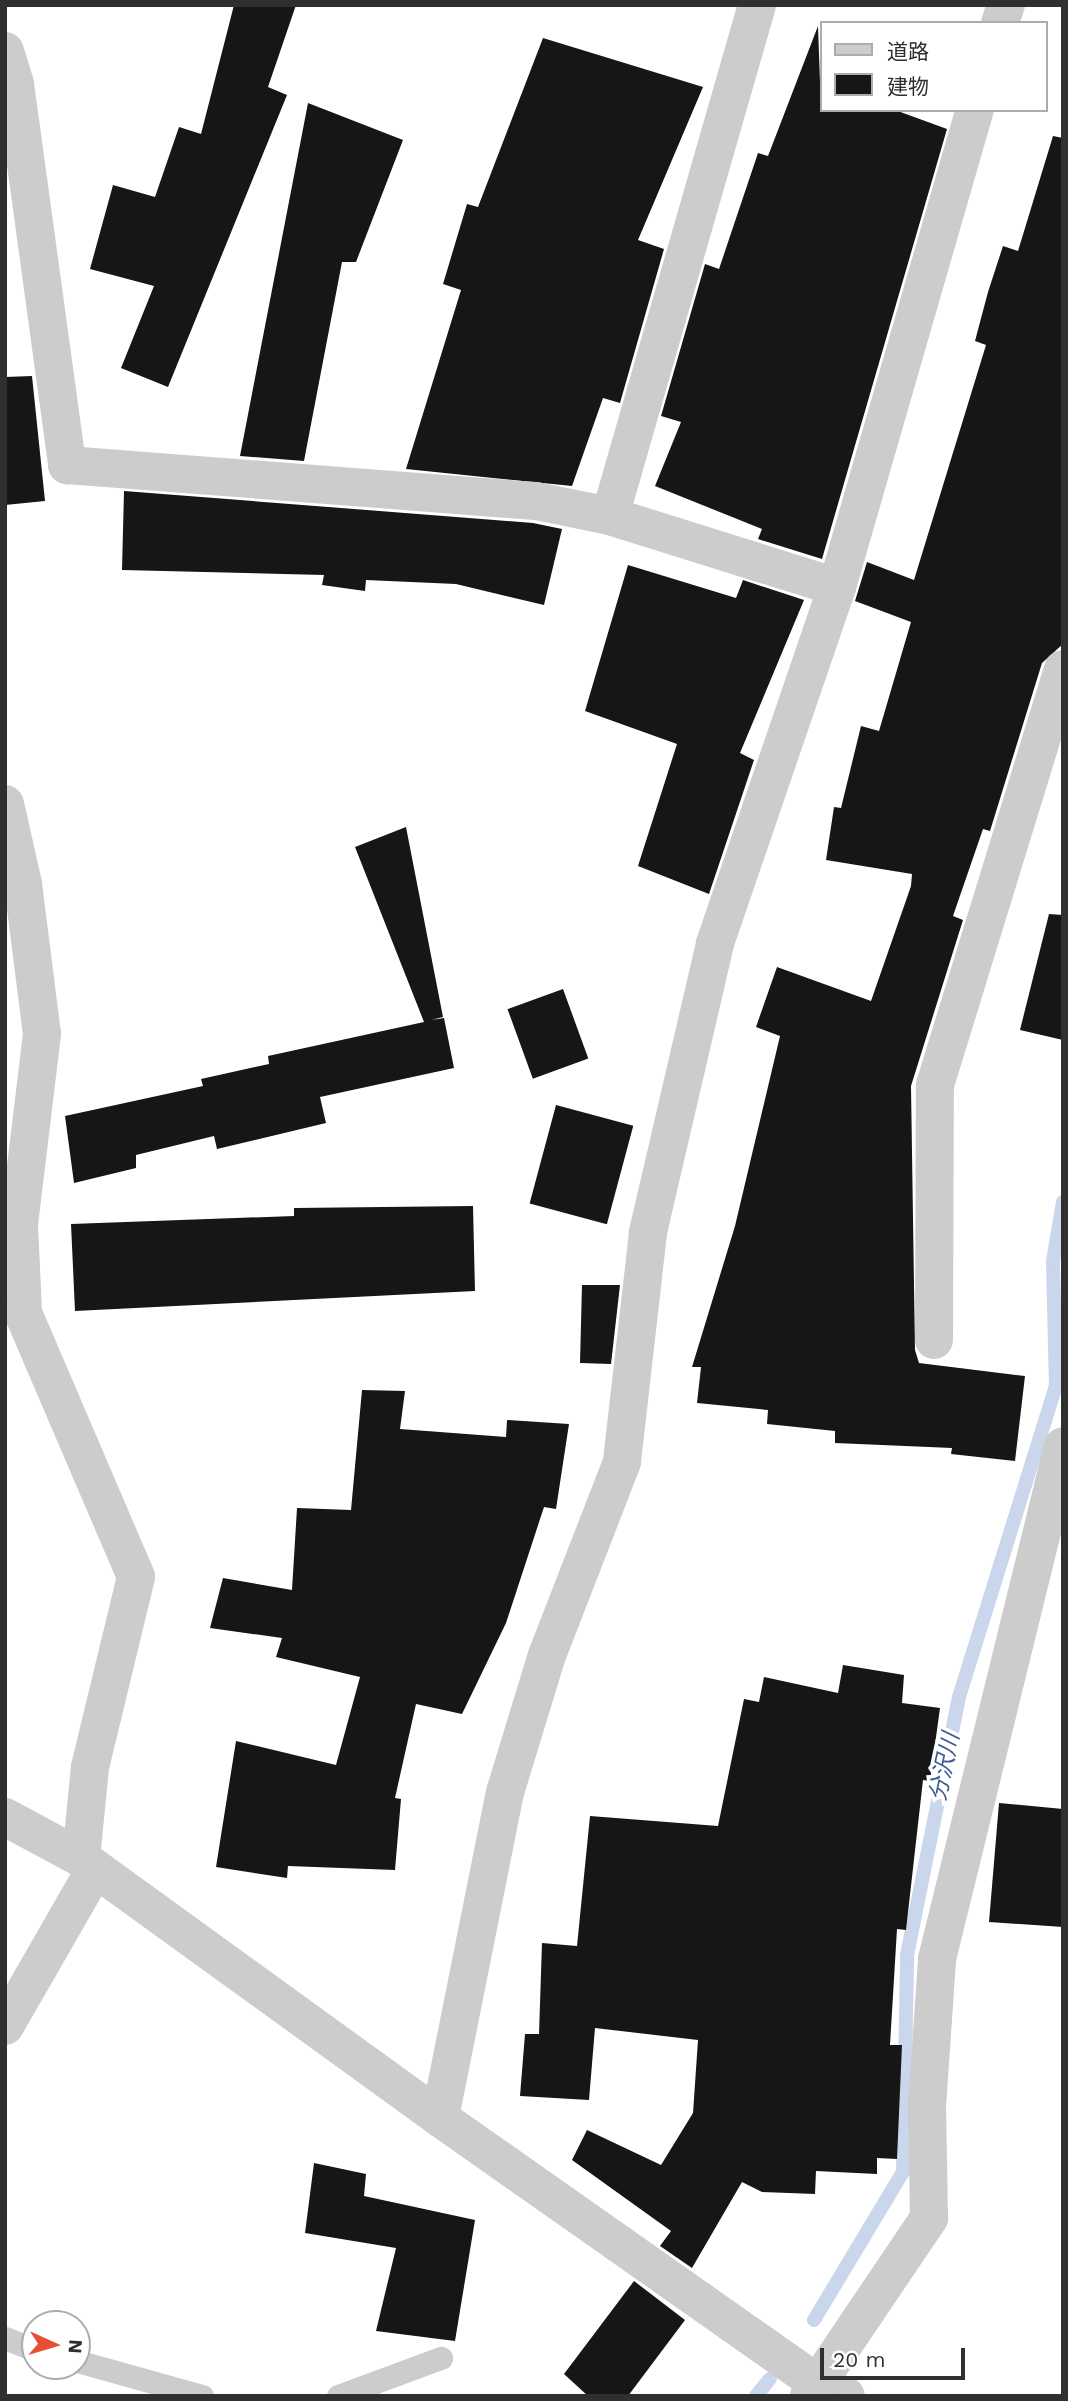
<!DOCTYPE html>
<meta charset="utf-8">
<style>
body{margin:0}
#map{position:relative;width:1068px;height:2401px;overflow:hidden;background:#fff;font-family:"Work Sans","Noto Sans JP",sans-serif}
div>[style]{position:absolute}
.stream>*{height:14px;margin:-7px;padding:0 7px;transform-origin:7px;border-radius:7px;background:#c9d6ec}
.building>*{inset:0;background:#161616;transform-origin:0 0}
.service>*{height:23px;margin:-11.5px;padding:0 11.5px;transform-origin:11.5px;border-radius:11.5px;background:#ccc}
.minor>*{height:38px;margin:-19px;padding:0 19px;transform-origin:19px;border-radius:19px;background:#ccc}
span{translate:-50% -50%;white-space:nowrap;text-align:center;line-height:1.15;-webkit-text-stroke:7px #fff;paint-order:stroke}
.water-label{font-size:23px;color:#3d5c91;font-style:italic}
.frame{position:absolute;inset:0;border:7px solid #2f2f2f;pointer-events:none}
.legend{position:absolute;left:820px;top:21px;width:228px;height:91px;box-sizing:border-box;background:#fff;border:2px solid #acacac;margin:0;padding:9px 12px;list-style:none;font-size:21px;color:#2f2f2f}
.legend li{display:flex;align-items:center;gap:14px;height:35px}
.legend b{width:35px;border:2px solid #acacac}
.north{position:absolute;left:21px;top:2310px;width:70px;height:70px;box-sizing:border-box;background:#fff;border:2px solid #acacac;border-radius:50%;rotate:94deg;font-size:19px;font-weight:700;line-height:28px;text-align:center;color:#2f2f2f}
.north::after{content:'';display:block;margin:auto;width:24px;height:32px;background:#e54f32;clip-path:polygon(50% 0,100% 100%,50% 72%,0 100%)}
.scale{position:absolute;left:820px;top:2348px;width:145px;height:32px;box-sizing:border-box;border:4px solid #2f2f2f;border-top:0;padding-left:9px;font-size:21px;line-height:24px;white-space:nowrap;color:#2f2f2f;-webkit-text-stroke:5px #fff;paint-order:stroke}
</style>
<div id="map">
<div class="stream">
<i style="left:814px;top:2320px;width:173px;rotate:-59deg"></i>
<i style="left:903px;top:2172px;width:217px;rotate:-88.9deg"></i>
<i style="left:907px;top:1955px;width:263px;rotate:-78.6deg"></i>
<i style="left:959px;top:1697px;width:326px;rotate:-72.7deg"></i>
<i style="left:1056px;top:1386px;width:125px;rotate:-91.4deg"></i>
<i style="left:1053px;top:1261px;width:60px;rotate:-80.4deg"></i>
<i style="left:756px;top:2396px;width:22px;rotate:-51deg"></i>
</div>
<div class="building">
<i style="clip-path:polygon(234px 5px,296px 5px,268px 87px,287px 95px,168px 387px,121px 368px,154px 286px,90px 269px,113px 185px,155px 197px,179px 127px,201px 134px)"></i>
<i style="clip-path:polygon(818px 26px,821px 110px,895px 110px,947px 129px,822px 559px,758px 539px,762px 529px,655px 486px,681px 422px,661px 416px,705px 264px,719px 269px,758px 153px,768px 156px)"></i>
<i style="clip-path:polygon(543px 38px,703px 87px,638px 240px,664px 249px,620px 403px,603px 398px,572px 486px,406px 469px,461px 290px,443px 284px,467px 204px,478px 207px)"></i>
<i style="clip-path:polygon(308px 103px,403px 140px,356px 262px,342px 262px,304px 461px,240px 456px)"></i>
<i style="clip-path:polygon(1053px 136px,1063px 138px,1063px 644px,1042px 663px,990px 831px,983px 829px,953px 916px,963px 920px,911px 1086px,915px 1350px,919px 1363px,1025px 1376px,1015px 1461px,951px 1454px,952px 1448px,835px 1443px,835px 1431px,767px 1424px,768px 1410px,697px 1403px,701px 1367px,692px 1367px,735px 1226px,780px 1036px,756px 1027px,777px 967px,871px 1001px,911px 886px,912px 874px,826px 860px,834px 807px,841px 808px,861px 726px,879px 731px,911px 622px,855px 601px,867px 562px,914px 580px,986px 345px,975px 341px,988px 292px,1003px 246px,1018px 251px)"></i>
<i style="clip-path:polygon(32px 376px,45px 501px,5px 505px,5px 377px)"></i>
<i style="clip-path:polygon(124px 491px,533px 523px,562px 529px,544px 605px,456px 584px,366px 580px,365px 591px,322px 585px,324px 575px,122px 570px)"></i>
<i style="clip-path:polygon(628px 565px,736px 598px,743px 580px,804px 600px,740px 753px,754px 760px,709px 894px,638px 866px,677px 744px,585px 711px)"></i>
<i style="clip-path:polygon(406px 827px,443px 1017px,431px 1020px,444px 1018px,454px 1068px,320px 1097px,326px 1123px,217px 1149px,214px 1136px,136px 1155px,136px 1168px,74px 1183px,65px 1116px,203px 1086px,201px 1079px,269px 1064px,268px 1056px,424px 1022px,355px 847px)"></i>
<i style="clip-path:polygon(1049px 914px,1063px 915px,1063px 1040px,1020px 1030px)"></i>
<i style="left:563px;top:989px;width:74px;height:59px;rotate:70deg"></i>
<i style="left:556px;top:1105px;width:80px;height:102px;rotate:15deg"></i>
<i style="clip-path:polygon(473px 1206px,475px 1291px,75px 1311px,71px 1224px,294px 1216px,294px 1208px)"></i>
<i style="clip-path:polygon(582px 1285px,620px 1285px,611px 1364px,580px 1363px)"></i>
<i style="clip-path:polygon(362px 1390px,405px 1391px,400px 1429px,506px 1437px,507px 1420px,569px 1424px,556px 1509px,544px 1507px,506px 1623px,462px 1714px,416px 1704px,395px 1798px,401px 1799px,395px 1870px,288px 1866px,287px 1878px,216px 1867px,236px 1741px,336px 1765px,360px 1677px,276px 1657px,282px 1638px,210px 1628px,223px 1578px,292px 1590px,297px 1508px,351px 1510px)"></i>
<i style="clip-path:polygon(843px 1665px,904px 1675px,902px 1703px,940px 1708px,930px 1781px,923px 1780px,906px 1930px,897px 1929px,890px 2045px,902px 2045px,897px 2159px,877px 2158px,877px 2174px,816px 2171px,815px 2194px,762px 2192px,742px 2182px,692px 2268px,660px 2246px,671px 2231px,572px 2160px,587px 2130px,661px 2165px,693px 2113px,698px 2040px,595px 2028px,589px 2100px,520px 2096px,525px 2034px,539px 2034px,542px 1943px,577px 1946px,590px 1816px,718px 1826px,744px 1699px,759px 1702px,764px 1677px,838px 1693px)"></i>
<i style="clip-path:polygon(999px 1803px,1063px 1809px,1063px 1927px,989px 1922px)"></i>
<i style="clip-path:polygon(314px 2163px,366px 2174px,364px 2196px,475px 2220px,455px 2341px,376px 2331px,396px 2248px,305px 2233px)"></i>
<i style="clip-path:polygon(634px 2281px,685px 2320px,628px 2396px,588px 2396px,564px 2374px)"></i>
</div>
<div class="service">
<i style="left:5px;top:2338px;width:32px;rotate:22deg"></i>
<i style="left:77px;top:2361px;width:130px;rotate:15.6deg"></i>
<i style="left:338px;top:2396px;width:110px;rotate:-20.3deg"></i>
</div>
<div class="minor">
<i style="left:1000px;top:23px;width:19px;rotate:-72deg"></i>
<i style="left:5px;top:51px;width:34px;rotate:73deg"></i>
<i style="left:15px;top:84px;width:385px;rotate:82.2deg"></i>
<i style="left:67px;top:465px;width:470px;rotate:4.4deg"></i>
<i style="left:536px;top:501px;width:76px;rotate:11.5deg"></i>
<i style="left:610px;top:516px;width:238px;rotate:17.4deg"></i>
<i style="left:837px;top:587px;width:377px;rotate:108.9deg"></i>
<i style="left:715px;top:944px;width:297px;rotate:103.1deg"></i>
<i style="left:648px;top:1233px;width:230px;rotate:96.5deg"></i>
<i style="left:622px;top:1462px;width:207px;rotate:111.2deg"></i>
<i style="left:547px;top:1655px;width:143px;rotate:107deg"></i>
<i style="left:505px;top:1792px;width:332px;rotate:101.3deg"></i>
<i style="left:610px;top:516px;width:532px;rotate:-73.95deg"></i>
<i style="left:837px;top:587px;width:497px;rotate:-73.9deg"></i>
<i style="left:5px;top:804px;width:82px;rotate:77.3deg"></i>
<i style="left:23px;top:884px;width:151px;rotate:82.8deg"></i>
<i style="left:42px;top:1034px;width:191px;rotate:96.9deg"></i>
<i style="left:19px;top:1224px;width:89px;rotate:87.4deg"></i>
<i style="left:23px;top:1313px;width:287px;rotate:66.8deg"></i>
<i style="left:136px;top:1577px;width:195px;rotate:103.6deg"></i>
<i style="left:90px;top:1767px;width:91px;rotate:95.6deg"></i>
<i style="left:934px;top:1340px;width:255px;rotate:-89.8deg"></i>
<i style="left:935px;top:1085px;width:435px;rotate:-72.9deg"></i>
<i style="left:5px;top:1817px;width:86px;rotate:28.3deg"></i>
<i style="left:81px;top:1858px;width:443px;rotate:35.9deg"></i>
<i style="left:440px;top:2118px;width:464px;rotate:35.1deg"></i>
<i style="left:820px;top:2385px;width:28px;rotate:23deg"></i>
<i style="left:5px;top:2026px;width:179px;rotate:-60.1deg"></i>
<i style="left:809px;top:2396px;width:215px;rotate:-56deg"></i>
<i style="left:929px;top:2218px;width:111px;rotate:-91deg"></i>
<i style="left:927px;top:2107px;width:148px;rotate:-86.1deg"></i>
<i style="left:937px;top:1959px;width:528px;rotate:-76.2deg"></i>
</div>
<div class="water-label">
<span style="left:945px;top:1767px;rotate:-78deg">分沢川</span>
</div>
<div class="frame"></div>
<ul class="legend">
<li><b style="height:9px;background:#ccc"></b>道路</li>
<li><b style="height:19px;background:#161616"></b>建物</li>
</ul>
<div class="north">N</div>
<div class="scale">20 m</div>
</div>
